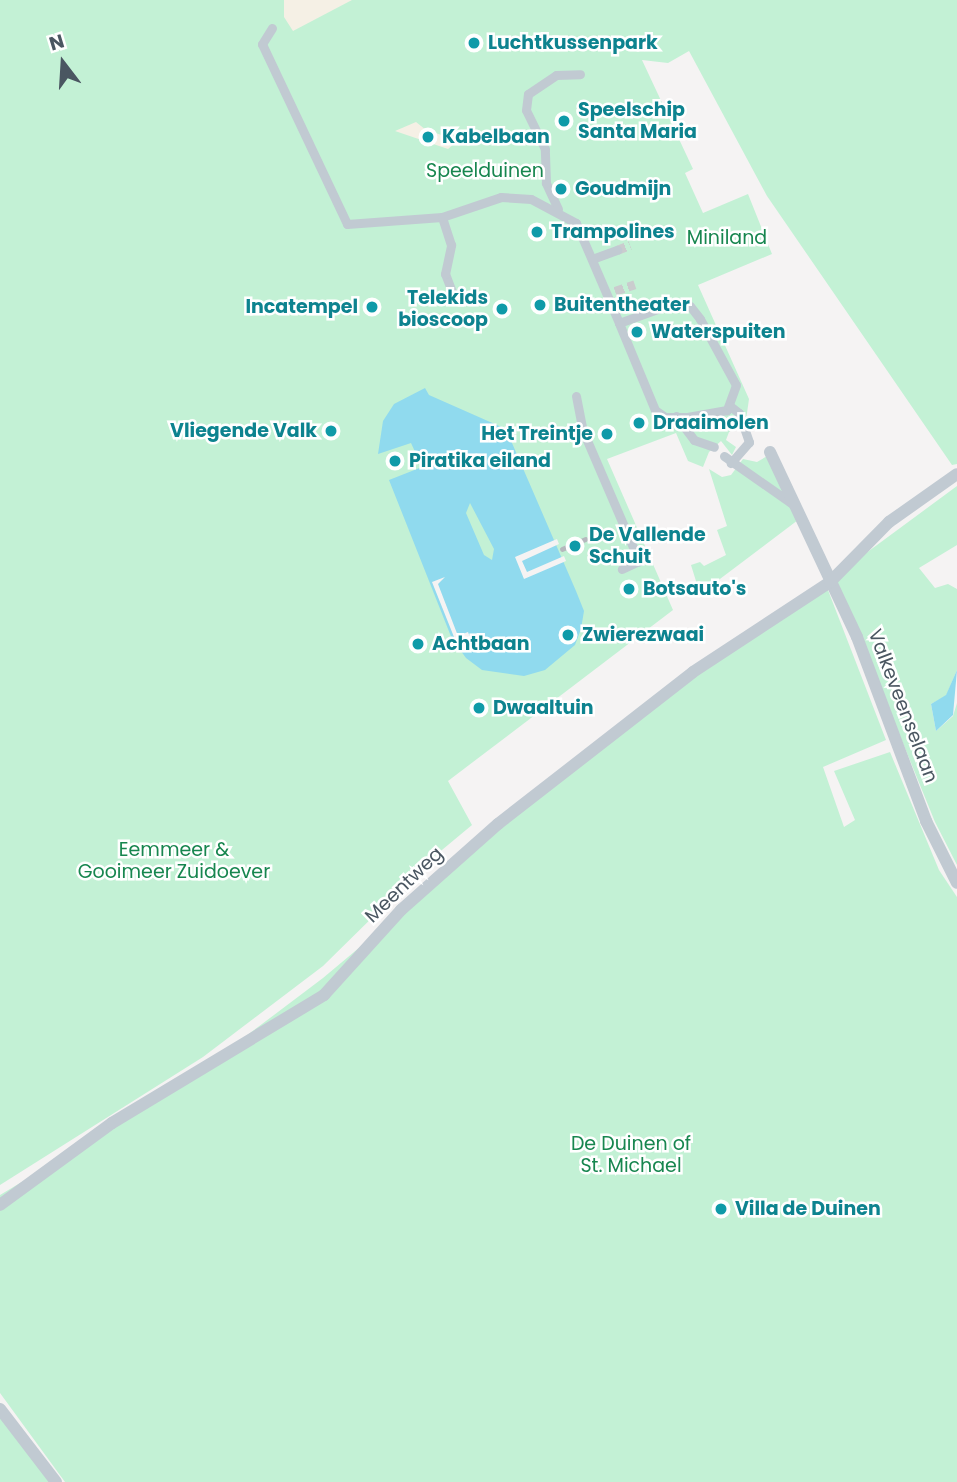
<!DOCTYPE html>
<style>
body{margin:0}
#map{position:relative;width:957px;height:1482px;overflow:hidden;background:#f5f3f3;font-family:Poppins,sans-serif}
div>[style]{position:absolute}
.green>*{inset:0;background:#c3f1d5}
.sand>*{inset:0;background:#f5f0e5}
.water>*{inset:0;background:#90daee}
.pier>*{inset:0;background:#f5f3f3}
.pedestrian-tunnel>*{height:9px;margin-top:-4.5px;transform-origin:0;background:repeating-linear-gradient(90deg,#caccce 0 9px,transparent 0 13.5px)}
.pedestrian>*{height:9px;margin:-4.5px;padding:0 4.5px;transform-origin:4.5px;border-radius:4.5px;background:#c1cad2}
.minor>*{height:12px;margin:-6px;padding:0 6px;transform-origin:6px;border-radius:6px;background:#c1cad2}
.rail>*{height:4.5px;margin:-2.25px;padding:0 2.25px;transform-origin:2.25px;border-radius:2.25px;background:#b5b8bd}
.dots>*{width:19px;height:19px;translate:-50% -50%;box-sizing:border-box;border:4px solid #fff;border-radius:50%}
span{translate:-50% -50%;white-space:nowrap;text-align:center;line-height:1.15;-webkit-text-stroke:5px #fff;paint-order:stroke}
.culture-label{font-size:19px;color:#0d838f;font-weight:700}
.left{translate:0 -50%;text-align:left}
.right{translate:-100% -50%;text-align:right}
.park-label{font-size:19px;color:#17864f}
.street-label{font-size:19px;color:#4a5661}
.north{position:absolute;left:28px;top:28px;width:70px;height:70px;-webkit-text-stroke:5px #fff;paint-order:stroke;rotate:343deg;font-size:19px;font-weight:700;line-height:28px;text-align:center;color:#4a5661}
.north::after{content:'';display:block;margin:auto;width:24px;height:32px;background:#4a5661;clip-path:polygon(50% 0,100% 100%,50% 72%,0 100%)}
</style>
<div id="map">
<div class="green">
<i style="clip-path:polygon(0 0,957px 0,957px 464px,952px 465px,767px 196px,689px 51px,668px 63px,642px 60px,693px 169px,685px 173px,703px 213px,748px 194px,772px 254px,698px 285px,749px 399px,746px 420px,729px 432px,726px 440px,736px 447px,732px 455px,721px 441px,709px 452px,703px 467px,688px 461px,676px 433px,607px 459px,673px 610px,448px 781px,472px 825px,383px 899px,385px 905px,323px 966px,203px 1057px,0 1185px)"></i>
<i style="clip-path:polygon(769px 455px,798px 520px,700px 594px,691px 565px,700px 562px,704px 566px,726px 555px,717px 530px,727px 526px,709px 469px,722px 477px,731px 475px,743px 459px,757px 462px)"></i>
<i style="clip-path:polygon(957px 486px,957px 545px,919px 568px,935px 588px,948px 584px,957px 589px,957px 670px,946px 696px,931px 704px,936px 731px,953px 716px,957px 703px,957px 865px,935px 822px,835px 576px)"></i>
<i style="clip-path:polygon(826px 585px,886px 740px,823px 767px,844px 827px,855px 820px,834px 771px,890px 752px,939px 870px,957px 897px,957px 1482px,65px 1482px,0 1393px,0 1195px,172px 1092px,323px 978px,545px 792px,707px 666px)"></i>
<i style="clip-path:polygon(0 1407px,55px 1482px,0 1482px)"></i>
</div>
<div class="sand">
<i style="clip-path:polygon(284px 0,352px 0,293px 31px,284px 17px)"></i>
<i style="clip-path:polygon(416px 122px,426px 130px,454px 139px,455px 143px,448px 149px,395px 131px)"></i>
</div>
<div class="water">
<i style="clip-path:polygon(evenodd,425px 388px,429px 395px,506px 429px,576px 591px,584px 611px,581px 629px,575px 645px,545px 670px,524px 676px,482px 670px,466px 658px,452px 639px,389px 480px,422px 467px,411px 443px,378px 454px,383px 421px,394px 404px,425px 388px,470px 503px,494px 549px,492px 560px,484px 555px,466px 513px,470px 503px)"></i>
<i style="clip-path:polygon(957px 670px,953px 715px,936px 731px,931px 704px,946px 695px)"></i>
</div>
<div class="pier">
<i style="clip-path:polygon(557px 539px,559px 544px,522px 561px,527px 572px,564px 556px,566px 561px,524px 579px,515px 557px)"></i>
<i style="clip-path:polygon(445px 577px,438px 584px,458px 636px,468px 632px,470px 637px,456px 642px,432px 582px)"></i>
</div>
<div class="pedestrian-tunnel">
<i style="left:617px;top:250px;width:14px;rotate:-21deg"></i>
<i style="left:615px;top:291px;width:21px;rotate:-19deg"></i>
</div>
<div class="pedestrian">
<i style="left:272px;top:28px;width:19px;rotate:122deg"></i>
<i style="left:262px;top:44px;width:199px;rotate:64.7deg"></i>
<i style="left:347px;top:224px;width:95px;rotate:-4.2deg"></i>
<i style="left:558px;top:209px;width:29px;rotate:-115deg"></i>
<i style="left:546px;top:183px;width:34px;rotate:-92deg"></i>
<i style="left:545px;top:149px;width:43px;rotate:-116deg"></i>
<i style="left:526px;top:110px;width:16px;rotate:-83deg"></i>
<i style="left:528px;top:94px;width:34px;rotate:-34deg"></i>
<i style="left:556px;top:75px;width:24px;rotate:-2deg"></i>
<i style="left:592px;top:259px;width:27px;rotate:-20deg"></i>
<i style="left:454px;top:297px;width:25px;rotate:-111deg"></i>
<i style="left:445px;top:274px;width:30px;rotate:-78deg"></i>
<i style="left:451px;top:245px;width:29px;rotate:-108deg"></i>
<i style="left:442px;top:217px;width:62px;rotate:-18.7deg"></i>
<i style="left:501px;top:197px;width:30px;rotate:4deg"></i>
<i style="left:531px;top:199px;width:51px;rotate:28.1deg"></i>
<i style="left:576px;top:223px;width:109px;rotate:66.7deg"></i>
<i style="left:674px;top:303px;width:16px;rotate:11deg"></i>
<i style="left:690px;top:306px;width:16px;rotate:52deg"></i>
<i style="left:700px;top:319px;width:75px;rotate:61.4deg"></i>
<i style="left:736px;top:385px;width:27px;rotate:110deg"></i>
<i style="left:727px;top:410px;width:39px;rotate:170deg"></i>
<i style="left:689px;top:417px;width:24px;rotate:180deg"></i>
<i style="left:665px;top:417px;width:12px;rotate:-145deg"></i>
<i style="left:655px;top:410px;width:94px;rotate:-112.5deg"></i>
<i style="left:619px;top:323px;width:59px;rotate:-20deg"></i>
<i style="left:576px;top:396px;width:36px;rotate:79deg"></i>
<i style="left:583px;top:431px;width:142px;rotate:66.7deg"></i>
<i style="left:639px;top:561px;width:19px;rotate:155deg"></i>
<i style="left:730px;top:406px;width:11px;rotate:38deg"></i>
<i style="left:739px;top:413px;width:31px;rotate:71deg"></i>
<i style="left:749px;top:442px;width:28px;rotate:131deg"></i>
<i style="left:676px;top:416px;width:30px;rotate:53deg"></i>
<i style="left:694px;top:440px;width:21px;rotate:19deg"></i>
<i style="left:724px;top:456px;width:85px;rotate:35deg"></i>
</div>
<div class="minor">
<i style="left:770px;top:452px;width:204px;rotate:64.8deg"></i>
<i style="left:857px;top:637px;width:197px;rotate:69.4deg"></i>
<i style="left:926px;top:821px;width:69px;rotate:63.4deg"></i>
<i style="left:0;top:1205px;width:139px;rotate:-36.2deg"></i>
<i style="left:112px;top:1123px;width:248px;rotate:-31.1deg"></i>
<i style="left:324px;top:995px;width:115px;rotate:-47.8deg"></i>
<i style="left:401px;top:910px;width:130px;rotate:-41.6deg"></i>
<i style="left:498px;top:824px;width:247px;rotate:-37.9deg"></i>
<i style="left:693px;top:672px;width:164px;rotate:-33.3deg"></i>
<i style="left:830px;top:582px;width:84px;rotate:-45.5deg"></i>
<i style="left:889px;top:522px;width:83px;rotate:-35.2deg"></i>
<i style="left:0;top:1409px;width:92px;rotate:52.5deg"></i>
</div>
<div class="rail">
<i style="left:562px;top:549px;width:25px;rotate:-23deg"></i>
</div>
<div class="dots">
<i style="left:474px;top:43px;background:#0f9aa8"></i>
<i style="left:564px;top:121px;background:#0f9aa8"></i>
<i style="left:428px;top:137px;background:#0f9aa8"></i>
<i style="left:561px;top:189px;background:#0f9aa8"></i>
<i style="left:537px;top:232px;background:#0f9aa8"></i>
<i style="left:540px;top:305px;background:#0f9aa8"></i>
<i style="left:372px;top:307px;background:#0f9aa8"></i>
<i style="left:502px;top:309px;background:#0f9aa8"></i>
<i style="left:637px;top:332px;background:#0f9aa8"></i>
<i style="left:639px;top:423px;background:#0f9aa8"></i>
<i style="left:331px;top:431px;background:#0f9aa8"></i>
<i style="left:607px;top:434px;background:#0f9aa8"></i>
<i style="left:395px;top:461px;background:#0f9aa8"></i>
<i style="left:575px;top:546px;background:#0f9aa8"></i>
<i style="left:629px;top:589px;background:#0f9aa8"></i>
<i style="left:568px;top:635px;background:#0f9aa8"></i>
<i style="left:418px;top:644px;background:#0f9aa8"></i>
<i style="left:479px;top:708px;background:#0f9aa8"></i>
<i style="left:721px;top:1209px;background:#0f9aa8"></i>
</div>
<div class="culture-label">
<span class="left" style="left:488px;top:43px">Luchtkussenpark</span>
<span class="left" style="left:578px;top:121px">Speelschip<br>Santa Maria</span>
<span class="left" style="left:442px;top:137px">Kabelbaan</span>
<span class="left" style="left:575px;top:189px">Goudmijn</span>
<span class="left" style="left:551px;top:232px">Trampolines</span>
<span class="right" style="left:488px;top:309px">Telekids<br>bioscoop</span>
<span class="left" style="left:554px;top:305px">Buitentheater</span>
<span class="right" style="left:358px;top:307px">Incatempel</span>
<span class="left" style="left:651px;top:332px">Waterspuiten</span>
<span class="left" style="left:653px;top:423px">Draaimolen</span>
<span class="right" style="left:317px;top:431px">Vliegende Valk</span>
<span class="right" style="left:593px;top:434px">Het Treintje</span>
<span class="left" style="left:409px;top:461px">Piratika eiland</span>
<span class="left" style="left:589px;top:546px">De Vallende<br>Schuit</span>
<span class="left" style="left:643px;top:589px">Botsauto's</span>
<span class="left" style="left:582px;top:635px">Zwierezwaai</span>
<span class="left" style="left:432px;top:644px">Achtbaan</span>
<span class="left" style="left:493px;top:708px">Dwaaltuin</span>
<span class="left" style="left:735px;top:1209px">Villa de Duinen</span>
</div>
<div class="park-label">
<span style="left:485px;top:171px">Speelduinen</span>
<span style="left:727px;top:238px">Miniland</span>
<span style="left:174px;top:861px">Eemmeer &amp;<br>Gooimeer Zuidoever</span>
<span style="left:631px;top:1155px">De Duinen of<br>St. Michael</span>
</div>
<div class="street-label">
<span style="left:903px;top:706px;rotate:69deg">Valkeveenselaan</span>
<span style="left:404px;top:885px;rotate:-44deg">Meentweg</span>
</div>
<div class="north">N</div>
</div>
